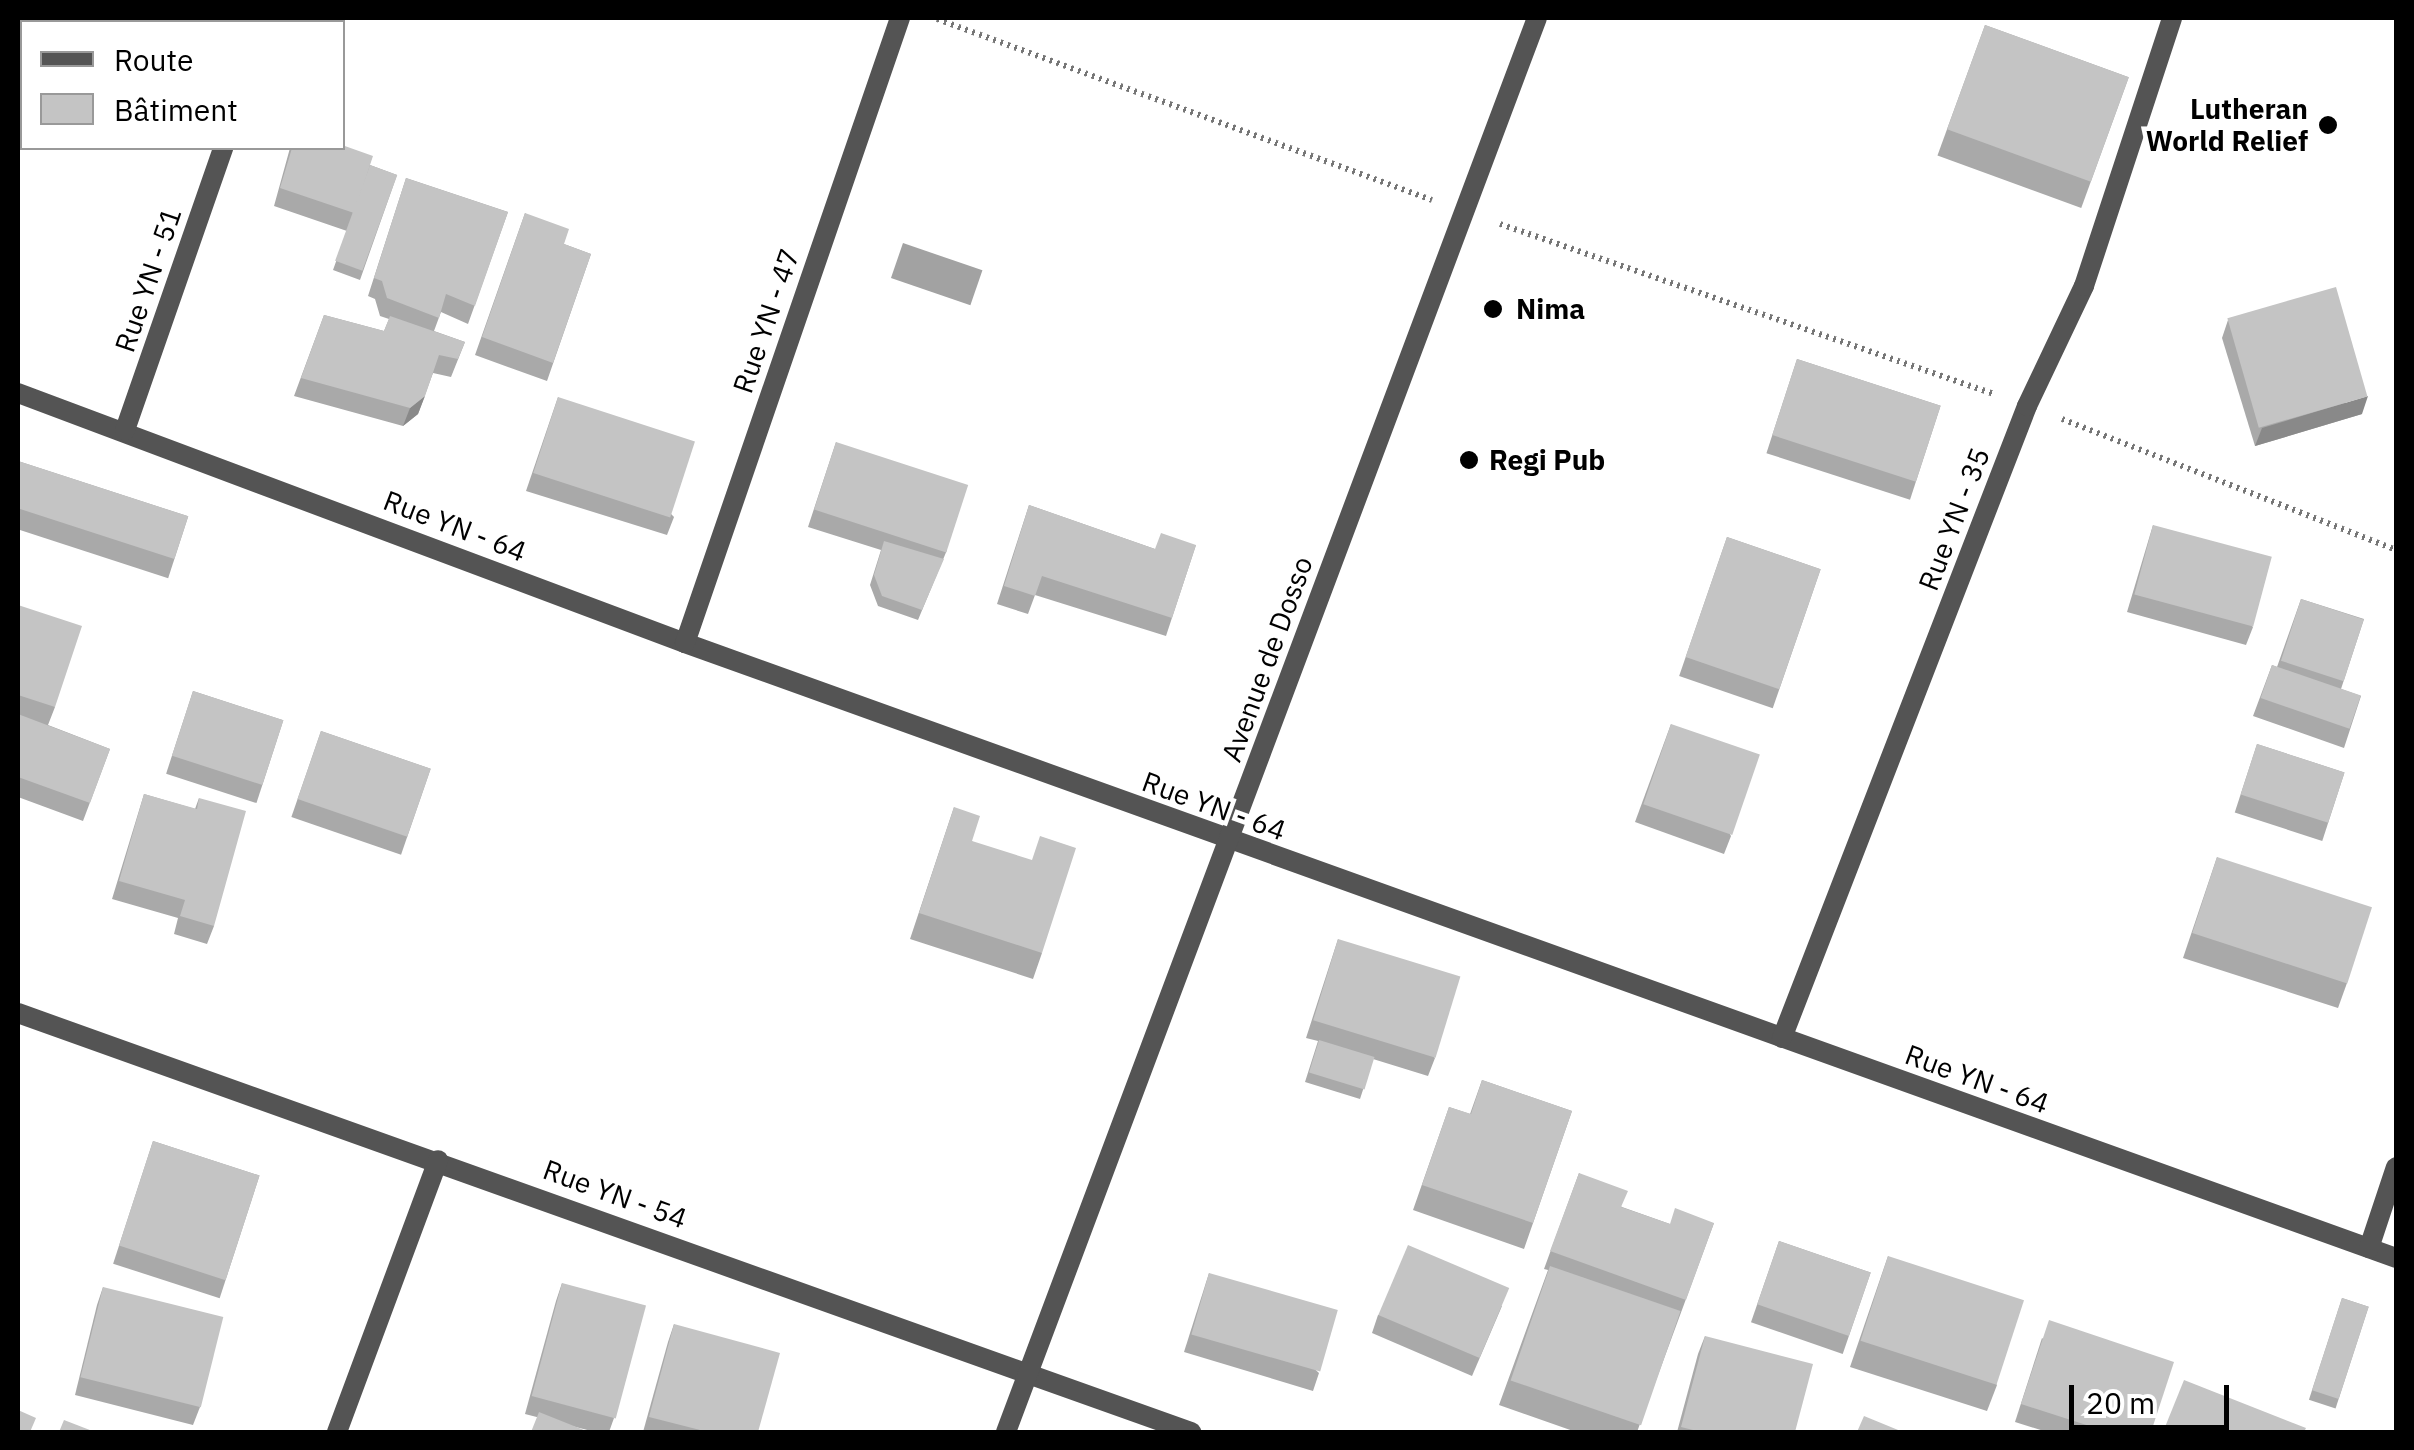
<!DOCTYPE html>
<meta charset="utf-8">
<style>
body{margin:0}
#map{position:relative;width:2414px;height:1450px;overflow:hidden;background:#fff;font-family:"IBM Plex Sans",sans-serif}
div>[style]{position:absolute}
.water>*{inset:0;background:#a2a2a2;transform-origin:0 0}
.path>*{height:6px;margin-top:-3px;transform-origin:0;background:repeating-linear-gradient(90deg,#767676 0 2.5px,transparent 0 7.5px)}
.street>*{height:20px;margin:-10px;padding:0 10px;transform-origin:10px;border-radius:10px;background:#545454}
.wall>*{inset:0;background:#a9a9a9;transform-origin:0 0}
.shaded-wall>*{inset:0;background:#898989}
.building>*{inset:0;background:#c4c4c4;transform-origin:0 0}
.dots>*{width:28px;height:28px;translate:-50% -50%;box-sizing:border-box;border:5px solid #fff;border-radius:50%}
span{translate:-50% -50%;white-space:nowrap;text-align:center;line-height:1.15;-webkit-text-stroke:9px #fff;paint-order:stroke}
.poi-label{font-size:28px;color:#000;font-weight:700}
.right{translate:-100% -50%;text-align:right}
.left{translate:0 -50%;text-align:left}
.street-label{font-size:28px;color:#000}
.frame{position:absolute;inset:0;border:20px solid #000;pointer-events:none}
.legend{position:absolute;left:20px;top:20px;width:325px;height:130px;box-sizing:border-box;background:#fff;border:2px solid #999;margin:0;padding:12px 18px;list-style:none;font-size:30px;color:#000}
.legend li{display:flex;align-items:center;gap:20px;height:50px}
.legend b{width:50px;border:2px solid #999}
.scale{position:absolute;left:2069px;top:1385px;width:160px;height:45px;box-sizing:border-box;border:5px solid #000;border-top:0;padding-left:12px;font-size:30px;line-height:35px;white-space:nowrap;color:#000;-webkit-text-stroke:8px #fff;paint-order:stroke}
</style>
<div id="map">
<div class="water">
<i style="left:903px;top:243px;width:84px;height:37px;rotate:19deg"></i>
</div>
<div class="path">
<i style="left:937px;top:19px;width:527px;rotate:20.09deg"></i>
<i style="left:1500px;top:224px;width:522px;rotate:18.99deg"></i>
<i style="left:2062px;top:419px;width:359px;rotate:21.4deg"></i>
</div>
<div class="street">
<i style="left:267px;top:22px;width:4px;rotate:-76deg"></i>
<i style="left:18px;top:393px;width:712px;rotate:20.55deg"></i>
<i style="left:685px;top:643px;width:1818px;rotate:19.77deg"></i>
<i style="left:125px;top:430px;width:299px;rotate:-70.8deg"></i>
<i style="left:685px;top:643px;width:661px;rotate:-71.02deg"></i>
<i style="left:18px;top:1013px;width:1246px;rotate:19.66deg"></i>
<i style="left:1782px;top:1038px;width:678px;rotate:-68.81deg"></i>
<i style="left:2027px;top:406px;width:133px;rotate:-64.6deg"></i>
<i style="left:2084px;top:286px;width:282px;rotate:-71.8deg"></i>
<i style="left:2369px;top:1248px;width:85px;rotate:-71.6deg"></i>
<i style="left:337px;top:1432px;width:290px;rotate:-69.6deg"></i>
<i style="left:1006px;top:1432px;width:1510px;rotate:-69.42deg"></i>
</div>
<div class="wall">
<i style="left:1985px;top:25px;width:153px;height:139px;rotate:20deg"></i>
<i style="clip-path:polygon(290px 148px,342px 148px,370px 165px,397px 175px,360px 280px,333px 270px,347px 231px,274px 206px)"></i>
<i style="clip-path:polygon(406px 178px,508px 212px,468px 324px,441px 312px,434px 331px,465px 342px,451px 377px,433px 373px,418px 414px,403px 426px,294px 396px,324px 315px,384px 331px,389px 319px,380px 316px,375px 299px,368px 296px)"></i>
<i style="clip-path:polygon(525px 213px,564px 244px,591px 254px,547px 381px,475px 355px)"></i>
<i style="clip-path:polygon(2228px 320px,2362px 414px,2255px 446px,2222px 338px)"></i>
<i style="left:1797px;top:359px;width:151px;height:99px;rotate:18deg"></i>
<i style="clip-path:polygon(558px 397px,674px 517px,667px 535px,526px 491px)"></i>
<i style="clip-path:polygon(836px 442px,947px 550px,918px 620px,878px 606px,870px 585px,881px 550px,808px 527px)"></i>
<i style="left:18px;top:461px;width:179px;height:65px;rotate:18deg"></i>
<i style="clip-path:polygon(1029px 505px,1155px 549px,1196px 545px,1166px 636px,1035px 595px,1028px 614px,997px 604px)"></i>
<i style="clip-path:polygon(2153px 525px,2253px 627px,2246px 645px,2127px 612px)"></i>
<i style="left:1727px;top:537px;width:99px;height:147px;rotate:19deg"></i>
<i style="clip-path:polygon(2301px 599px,2364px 619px,2341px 689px,2361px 696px,2344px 748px,2253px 716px,2272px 665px,2277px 667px)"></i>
<i style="clip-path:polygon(18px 605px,55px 707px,48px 725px,110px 749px,83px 821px,18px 797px)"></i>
<i style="left:193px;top:691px;width:95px;height:87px;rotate:18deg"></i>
<i style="clip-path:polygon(1671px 724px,1731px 836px,1724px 854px,1635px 822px)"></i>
<i style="left:321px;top:731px;width:116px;height:91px;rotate:19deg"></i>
<i style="left:2257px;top:744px;width:92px;height:72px;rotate:18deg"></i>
<i style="clip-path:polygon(144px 794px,195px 809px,199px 798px,214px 926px,207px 944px,174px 934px,178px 918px,112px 899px)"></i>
<i style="clip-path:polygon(954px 807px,972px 841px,1042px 953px,1033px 979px,910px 939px)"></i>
<i style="clip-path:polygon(2217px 857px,2347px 983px,2338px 1008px,2183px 958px)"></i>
<i style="clip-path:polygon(1338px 939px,1435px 1058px,1428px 1076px,1373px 1059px,1360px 1099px,1305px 1082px,1318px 1041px,1306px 1038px)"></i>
<i style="clip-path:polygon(1482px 1080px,1572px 1111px,1524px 1249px,1413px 1210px,1449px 1107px,1470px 1114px)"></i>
<i style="left:153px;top:1141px;width:112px;height:129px;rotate:18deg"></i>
<i style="clip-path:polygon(1579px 1173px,1622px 1207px,1670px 1224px,1714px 1223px,1637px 1432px,1576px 1432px,1499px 1405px,1548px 1270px,1544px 1269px)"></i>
<i style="left:1779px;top:1241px;width:97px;height:86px;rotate:19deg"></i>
<i style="clip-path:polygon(1888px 1256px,1997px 1385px,1987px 1411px,1850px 1367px)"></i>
<i style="clip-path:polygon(1209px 1273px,1319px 1373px,1313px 1391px,1184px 1352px)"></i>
<i style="clip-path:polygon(562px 1283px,614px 1418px,609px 1432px,595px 1432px,525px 1414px,556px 1301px)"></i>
<i style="clip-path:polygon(103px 1287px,200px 1407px,193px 1425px,75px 1395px,97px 1305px)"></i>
<i style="left:2342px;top:1298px;width:28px;height:107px;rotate:18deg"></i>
<i style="clip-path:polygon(1502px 1306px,1472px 1376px,1372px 1333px,1378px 1315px)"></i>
<i style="clip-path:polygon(674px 1324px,758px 1432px,643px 1432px,668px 1342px)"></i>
<i style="clip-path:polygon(1705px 1336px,1795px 1432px,1677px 1432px,1698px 1354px)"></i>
<i style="clip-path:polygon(2042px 1338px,2151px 1432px,2047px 1432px,2015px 1422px)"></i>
</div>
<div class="shaded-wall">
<i style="clip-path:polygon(425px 396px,418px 414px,403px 426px,410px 408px)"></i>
<i style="clip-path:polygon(2368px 396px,2362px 414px,2255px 446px,2262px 428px)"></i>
</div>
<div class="building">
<i style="left:1985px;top:25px;width:153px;height:111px;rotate:20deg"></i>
<i style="clip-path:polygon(342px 145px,373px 156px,354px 213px,280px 188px,292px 148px,342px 148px)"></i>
<i style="left:370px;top:165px;width:29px;height:102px;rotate:20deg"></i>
<i style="clip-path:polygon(406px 178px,508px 212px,475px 306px,446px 294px,439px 318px,387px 298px,382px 281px,374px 278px)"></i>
<i style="clip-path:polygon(525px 213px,569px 229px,564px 244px,591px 254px,553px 363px,482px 337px)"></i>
<i style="left:2336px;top:287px;width:114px;height:113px;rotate:74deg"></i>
<i style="clip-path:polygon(324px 315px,384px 331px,390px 316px,465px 342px,458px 359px,439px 355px,425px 396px,410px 408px,301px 378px)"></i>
<i style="left:1797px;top:359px;width:151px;height:80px;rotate:18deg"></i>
<i style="left:558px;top:397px;width:144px;height:80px;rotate:18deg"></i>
<i style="left:836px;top:442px;width:139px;height:71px;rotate:18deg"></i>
<i style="left:18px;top:461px;width:179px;height:45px;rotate:18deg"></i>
<i style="clip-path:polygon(1029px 505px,1155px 549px,1161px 533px,1196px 545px,1172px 618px,1042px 576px,1035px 596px,1004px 586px)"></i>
<i style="left:2153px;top:525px;width:123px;height:72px;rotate:15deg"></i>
<i style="left:1727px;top:537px;width:99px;height:127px;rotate:19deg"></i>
<i style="clip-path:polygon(884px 541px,944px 559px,922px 610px,882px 596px,874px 575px)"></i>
<i style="left:2301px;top:599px;width:66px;height:65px;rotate:18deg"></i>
<i style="clip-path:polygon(18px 605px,82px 626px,55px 707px,18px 695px)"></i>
<i style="left:2272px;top:665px;width:94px;height:35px;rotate:19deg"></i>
<i style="left:193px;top:691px;width:95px;height:68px;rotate:18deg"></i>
<i style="clip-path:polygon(18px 714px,110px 749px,90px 803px,18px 777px)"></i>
<i style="left:1671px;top:724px;width:94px;height:85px;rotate:19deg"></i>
<i style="left:321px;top:731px;width:116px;height:72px;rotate:19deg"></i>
<i style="left:2257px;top:744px;width:92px;height:53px;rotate:18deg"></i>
<i style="clip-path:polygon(144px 794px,197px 809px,199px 798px,246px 811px,214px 926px,180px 916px,185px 900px,119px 881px)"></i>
<i style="clip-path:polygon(954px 807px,980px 816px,972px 841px,1032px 860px,1040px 836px,1076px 848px,1042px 953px,919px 913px)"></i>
<i style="left:2217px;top:857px;width:163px;height:80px;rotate:18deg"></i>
<i style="left:1338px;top:939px;width:128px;height:85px;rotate:17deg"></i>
<i style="left:1319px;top:1040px;width:58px;height:34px;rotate:17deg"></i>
<i style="clip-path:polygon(1482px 1080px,1572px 1111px,1533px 1223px,1422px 1185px,1449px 1107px,1471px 1114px)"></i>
<i style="left:153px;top:1141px;width:112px;height:110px;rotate:18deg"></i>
<i style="clip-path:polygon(1579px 1173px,1628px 1191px,1621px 1207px,1670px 1224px,1675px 1208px,1714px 1223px,1686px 1300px,1550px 1251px)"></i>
<i style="left:1779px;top:1241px;width:97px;height:67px;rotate:19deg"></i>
<i style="left:1408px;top:1245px;width:110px;height:76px;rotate:23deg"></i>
<i style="left:1888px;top:1256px;width:143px;height:89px;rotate:18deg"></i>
<i style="left:1550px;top:1266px;width:138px;height:121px;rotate:19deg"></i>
<i style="left:1209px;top:1273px;width:134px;height:64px;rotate:16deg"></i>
<i style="left:562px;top:1283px;width:87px;height:117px;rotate:15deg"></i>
<i style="left:103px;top:1287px;width:124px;height:93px;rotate:14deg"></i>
<i style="left:2342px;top:1298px;width:28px;height:97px;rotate:18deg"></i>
<i style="clip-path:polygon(2049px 1320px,2174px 1362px,2151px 1432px,2108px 1432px,2021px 1404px)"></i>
<i style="clip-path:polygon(674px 1324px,780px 1353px,758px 1432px,708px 1432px,649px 1417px)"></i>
<i style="clip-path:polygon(1705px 1336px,1813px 1364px,1795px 1432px,1701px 1432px,1681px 1427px)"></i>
<i style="clip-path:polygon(2184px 1380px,2306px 1428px,2304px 1432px,2163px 1432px)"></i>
<i style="clip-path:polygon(18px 1410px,36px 1418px,30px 1432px,18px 1432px)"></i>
<i style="clip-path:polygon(539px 1412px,589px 1432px,531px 1432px)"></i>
<i style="clip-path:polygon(1864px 1416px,1903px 1432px,1857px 1432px)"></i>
<i style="clip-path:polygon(64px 1420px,95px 1432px,59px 1432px)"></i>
</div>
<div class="dots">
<i style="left:2328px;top:125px;background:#000"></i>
<i style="left:1493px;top:309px;background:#000"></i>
<i style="left:1469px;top:460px;background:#000"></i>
</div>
<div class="poi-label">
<span class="right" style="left:2308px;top:125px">Lutheran<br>World Relief</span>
<span class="left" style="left:1516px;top:309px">Nima</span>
<span class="left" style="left:1489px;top:460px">Regi Pub</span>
</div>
<div class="street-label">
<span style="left:148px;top:280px;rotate:-71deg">Rue YN - 51</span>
<span style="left:766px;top:321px;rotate:-71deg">Rue YN - 47</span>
<span style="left:1954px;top:519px;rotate:-69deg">Rue YN - 35</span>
<span style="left:455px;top:526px;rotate:21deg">Rue YN - 64</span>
<span style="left:1267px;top:659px;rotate:-70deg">Avenue de Dosso</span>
<span style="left:1214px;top:806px;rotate:20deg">Rue YN - 64</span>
<span style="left:1977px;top:1079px;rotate:20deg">Rue YN - 64</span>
<span style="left:615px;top:1194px;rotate:20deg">Rue YN - 54</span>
</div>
<div class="frame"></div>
<ul class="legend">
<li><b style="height:12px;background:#545454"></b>Route</li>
<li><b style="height:28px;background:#c4c4c4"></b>Bâtiment</li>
</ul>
<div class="scale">20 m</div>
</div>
